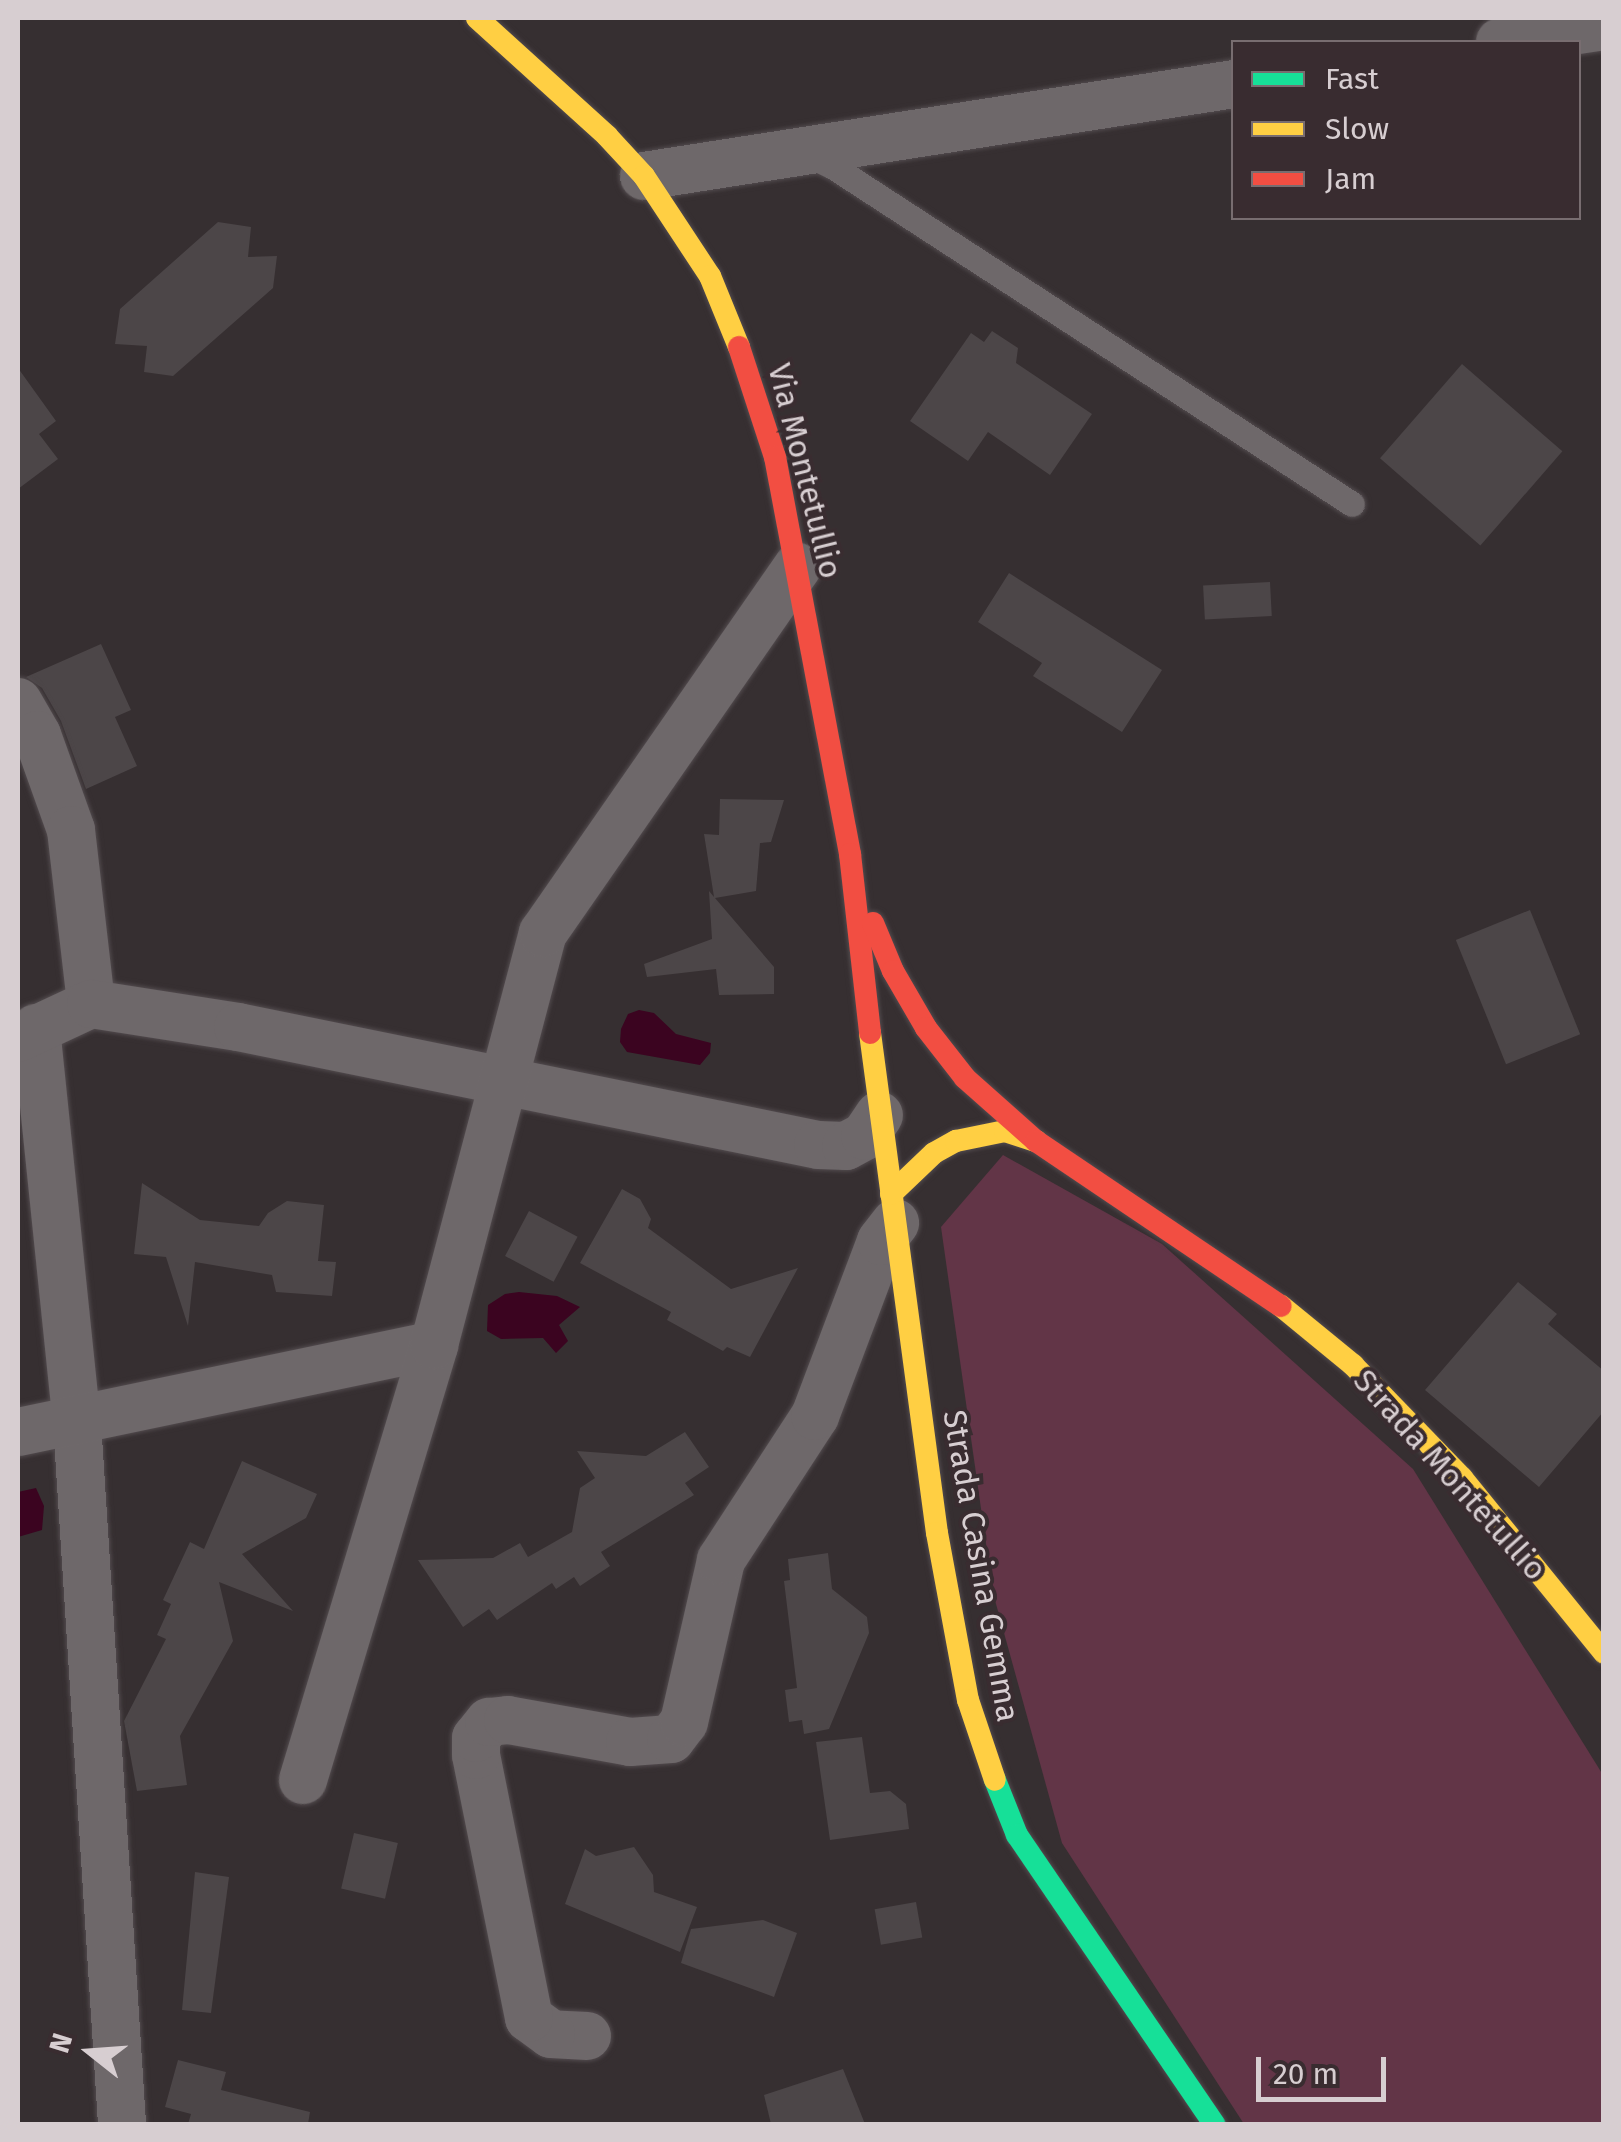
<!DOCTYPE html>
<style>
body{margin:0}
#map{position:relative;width:1621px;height:2142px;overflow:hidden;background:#362f31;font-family:"Fira Sans",sans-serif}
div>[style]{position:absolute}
.green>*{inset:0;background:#623547}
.water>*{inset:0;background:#3b0420}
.building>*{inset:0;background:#4c4648;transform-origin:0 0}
.roads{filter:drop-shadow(0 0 2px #524b4e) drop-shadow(0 0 2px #524b4e)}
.lane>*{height:25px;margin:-12.5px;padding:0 12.5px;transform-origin:12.5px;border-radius:12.5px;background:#6e686a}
.street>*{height:48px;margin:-24px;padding:0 24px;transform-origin:24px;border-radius:24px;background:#6e686a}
.fast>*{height:22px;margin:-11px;padding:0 11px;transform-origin:11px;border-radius:11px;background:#16e098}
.slow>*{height:22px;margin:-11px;padding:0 11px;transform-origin:11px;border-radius:11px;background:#ffcf43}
.jam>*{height:22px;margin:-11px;padding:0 11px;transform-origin:11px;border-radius:11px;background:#f24e42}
span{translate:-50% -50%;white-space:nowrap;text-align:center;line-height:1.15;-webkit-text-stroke:8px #392c30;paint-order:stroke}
.street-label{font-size:32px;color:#d7ced1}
.frame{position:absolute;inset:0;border:20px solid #d7ced1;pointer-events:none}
.legend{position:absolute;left:1231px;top:40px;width:350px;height:180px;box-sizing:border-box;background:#392c30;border:2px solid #786d70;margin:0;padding:12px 18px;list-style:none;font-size:30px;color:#d7ced1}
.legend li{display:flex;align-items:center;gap:20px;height:50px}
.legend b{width:50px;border:2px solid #786d70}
.north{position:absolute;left:40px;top:2002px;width:100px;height:100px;-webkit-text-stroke:8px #392c30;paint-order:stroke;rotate:287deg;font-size:28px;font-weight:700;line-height:40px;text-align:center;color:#d7ced1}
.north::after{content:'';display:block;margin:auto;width:35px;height:45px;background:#d7ced1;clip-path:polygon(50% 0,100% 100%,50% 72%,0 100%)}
.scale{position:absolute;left:1256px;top:2057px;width:130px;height:45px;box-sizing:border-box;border:5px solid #d7ced1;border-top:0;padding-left:12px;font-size:30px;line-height:35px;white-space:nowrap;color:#d7ced1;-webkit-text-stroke:8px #392c30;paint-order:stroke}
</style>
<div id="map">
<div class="green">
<i style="clip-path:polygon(1003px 1155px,1162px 1244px,1413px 1469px,1603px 1775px,1603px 2124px,1244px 2124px,1062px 1843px,993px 1593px,941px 1227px)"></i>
</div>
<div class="water">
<i style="clip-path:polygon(639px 1010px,654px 1013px,676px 1034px,711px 1043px,710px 1053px,700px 1065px,627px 1052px,620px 1042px,621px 1029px,628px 1014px)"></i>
<i style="clip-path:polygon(519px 1292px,557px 1296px,580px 1307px,559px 1325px,568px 1341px,556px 1353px,543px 1338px,501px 1339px,487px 1331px,488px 1305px,505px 1294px)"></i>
<i style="clip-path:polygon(36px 1488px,44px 1506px,42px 1530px,18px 1537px,18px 1492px)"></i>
</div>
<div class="building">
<i style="clip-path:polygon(218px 222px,251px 227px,248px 257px,277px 256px,273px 288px,173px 376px,144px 372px,147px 346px,115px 344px,120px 309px)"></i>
<i style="clip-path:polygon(992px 331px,1018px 348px,1016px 363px,1092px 414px,1050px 475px,988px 432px,968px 461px,910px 421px,971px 333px,984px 342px)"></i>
<i style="left:1462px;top:364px;width:133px;height:125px;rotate:41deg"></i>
<i style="clip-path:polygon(18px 368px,56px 421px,39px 434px,58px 459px,18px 489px)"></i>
<i style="clip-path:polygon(1009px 573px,1162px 670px,1122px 732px,1033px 676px,1042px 663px,978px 622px)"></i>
<i style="left:1270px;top:582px;width:34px;height:67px;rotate:87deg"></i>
<i style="clip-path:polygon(101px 644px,131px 710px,115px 717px,137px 766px,86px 789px,61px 721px,42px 688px,26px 677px)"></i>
<i style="clip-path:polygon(720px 799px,784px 800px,771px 842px,760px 843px,756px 891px,715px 898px,774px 967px,774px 994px,719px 995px,716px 969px,647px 977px,644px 964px,712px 939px,709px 891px,714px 897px,704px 834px,719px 835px)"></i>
<i style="left:1530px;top:910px;width:134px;height:80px;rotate:68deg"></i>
<i style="clip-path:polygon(142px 1183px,200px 1220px,259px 1226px,268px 1213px,287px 1201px,324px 1205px,318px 1261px,336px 1262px,332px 1296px,276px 1292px,272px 1275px,195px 1262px,188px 1326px,166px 1257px,134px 1254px)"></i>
<i style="clip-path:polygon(622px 1189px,640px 1199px,651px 1219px,648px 1228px,731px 1289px,798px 1268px,750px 1357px,727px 1347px,723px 1351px,667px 1320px,671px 1312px,580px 1263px)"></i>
<i style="left:529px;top:1211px;width:55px;height:51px;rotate:28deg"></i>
<i style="clip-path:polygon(1518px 1282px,1557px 1314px,1548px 1324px,1604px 1371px,1604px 1411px,1539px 1487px,1425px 1390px)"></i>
<i style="clip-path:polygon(685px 1432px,709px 1467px,685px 1483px,694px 1495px,601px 1552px,610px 1566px,580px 1586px,574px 1577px,556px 1589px,552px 1583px,497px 1620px,489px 1609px,463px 1627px,418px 1560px,493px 1558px,520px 1543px,528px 1557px,572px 1532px,580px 1488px,595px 1478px,577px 1451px,646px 1456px)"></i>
<i style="clip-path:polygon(242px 1461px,317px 1494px,306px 1518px,242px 1554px,293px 1611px,219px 1582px,233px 1641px,180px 1736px,187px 1785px,137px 1791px,124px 1721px,166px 1639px,157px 1635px,171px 1604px,163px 1600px,190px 1542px,204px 1549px)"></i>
<i style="clip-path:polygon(828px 1553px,832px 1589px,867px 1617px,869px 1633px,829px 1729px,804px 1734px,802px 1720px,789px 1722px,785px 1690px,797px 1688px,784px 1581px,790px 1580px,788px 1559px)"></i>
<i style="clip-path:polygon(862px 1737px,870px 1793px,890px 1791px,906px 1804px,909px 1829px,830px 1840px,816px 1742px)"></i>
<i style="left:354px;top:1833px;width:45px;height:57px;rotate:13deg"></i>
<i style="clip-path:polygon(634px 1847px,653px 1875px,654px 1892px,697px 1907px,680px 1952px,565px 1904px,585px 1849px,596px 1856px)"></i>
<i style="clip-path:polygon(195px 1872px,229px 1877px,211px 2013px,182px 2010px)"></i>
<i style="left:916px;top:1902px;width:36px;height:42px;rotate:80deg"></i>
<i style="clip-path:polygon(763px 1920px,797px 1933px,774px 1997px,681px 1963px,691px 1929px)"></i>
<i style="clip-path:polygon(178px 2060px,226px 2072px,221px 2090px,310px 2112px,308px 2124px,188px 2124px,191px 2114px,165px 2107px)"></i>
<i style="clip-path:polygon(843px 2069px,865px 2124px,771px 2124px,764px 2095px)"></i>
</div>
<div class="roads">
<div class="lane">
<i style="left:809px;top:155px;width:25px;rotate:26deg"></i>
<i style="left:832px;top:166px;width:620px;rotate:33.02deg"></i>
</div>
<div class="street">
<i style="left:1500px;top:42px;width:105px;rotate:-8.7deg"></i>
<i style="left:644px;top:176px;width:597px;rotate:-8.86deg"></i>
<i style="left:18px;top:702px;width:38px;rotate:60deg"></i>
<i style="left:37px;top:735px;width:101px;rotate:70.3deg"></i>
<i style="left:71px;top:830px;width:175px;rotate:83.4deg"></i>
<i style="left:36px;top:1028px;width:396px;rotate:84.1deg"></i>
<i style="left:77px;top:1422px;width:703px;rotate:86.33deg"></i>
<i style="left:18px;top:1038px;width:81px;rotate:-25deg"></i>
<i style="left:91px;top:1004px;width:149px;rotate:8.9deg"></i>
<i style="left:238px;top:1027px;width:592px;rotate:11.5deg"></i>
<i style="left:818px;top:1145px;width:28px;rotate:2deg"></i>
<i style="left:846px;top:1146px;width:21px;rotate:-28deg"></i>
<i style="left:865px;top:1136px;width:25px;rotate:-56deg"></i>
<i style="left:18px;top:1432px;width:425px;rotate:-11.8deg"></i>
<i style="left:303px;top:1780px;width:454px;rotate:-73.2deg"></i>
<i style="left:434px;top:1345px;width:426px;rotate:-75.2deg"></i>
<i style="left:543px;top:933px;width:446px;rotate:-55.2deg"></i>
<i style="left:587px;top:2036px;width:36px;rotate:-177deg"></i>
<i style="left:551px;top:2034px;width:27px;rotate:-144deg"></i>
<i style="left:529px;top:2018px;width:268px;rotate:-101.4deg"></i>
<i style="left:476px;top:1755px;width:17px;rotate:-90deg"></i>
<i style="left:476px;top:1738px;width:21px;rotate:-51deg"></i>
<i style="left:489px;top:1722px;width:19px;rotate:-6deg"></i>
<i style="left:508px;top:1720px;width:124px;rotate:10.2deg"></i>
<i style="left:630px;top:1742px;width:41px;rotate:-4.2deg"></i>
<i style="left:671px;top:1739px;width:21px;rotate:-53deg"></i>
<i style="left:684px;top:1722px;width:166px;rotate:-77.1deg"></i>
<i style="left:721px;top:1560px;width:172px;rotate:-56.9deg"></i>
<i style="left:815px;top:1416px;width:187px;rotate:-69.3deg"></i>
<i style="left:881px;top:1241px;width:23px;rotate:-52deg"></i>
</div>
<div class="fast">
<i style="left:995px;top:1780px;width:59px;rotate:68.2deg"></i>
<i style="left:1017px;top:1835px;width:350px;rotate:55.7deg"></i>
</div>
<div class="slow">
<i style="left:477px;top:18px;width:176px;rotate:42.2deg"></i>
<i style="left:607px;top:136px;width:54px;rotate:47.2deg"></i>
<i style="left:644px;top:176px;width:120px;rotate:56.6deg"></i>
<i style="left:710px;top:276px;width:77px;rotate:67.8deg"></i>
<i style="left:870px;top:1033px;width:504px;rotate:82.37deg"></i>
<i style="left:937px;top:1533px;width:170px;rotate:79.5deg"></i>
<i style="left:968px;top:1700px;width:84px;rotate:71.4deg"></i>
<i style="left:891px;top:1194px;width:59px;rotate:-43.6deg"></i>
<i style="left:934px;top:1153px;width:25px;rotate:-29deg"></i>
<i style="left:956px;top:1141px;width:50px;rotate:-11.5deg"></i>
<i style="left:1005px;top:1131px;width:33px;rotate:18deg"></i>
<i style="left:1281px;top:1306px;width:93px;rotate:39.3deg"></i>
<i style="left:1353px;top:1365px;width:157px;rotate:46deg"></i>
<i style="left:1462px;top:1478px;width:225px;rotate:50.9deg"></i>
</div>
<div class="jam">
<i style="left:739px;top:347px;width:116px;rotate:71.9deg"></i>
<i style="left:775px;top:457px;width:404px;rotate:79.3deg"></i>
<i style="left:850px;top:854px;width:180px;rotate:83.6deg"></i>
<i style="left:873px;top:923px;width:52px;rotate:67.4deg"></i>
<i style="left:893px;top:971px;width:66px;rotate:59.9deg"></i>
<i style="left:926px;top:1028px;width:63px;rotate:52deg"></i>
<i style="left:965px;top:1078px;width:95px;rotate:41.6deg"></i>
<i style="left:1036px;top:1141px;width:295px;rotate:34deg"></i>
</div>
</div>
<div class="street-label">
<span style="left:805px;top:471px;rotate:76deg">Via Montetullio</span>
<span style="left:1450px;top:1475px;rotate:48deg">Strada Montetullio</span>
<span style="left:981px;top:1566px;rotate:80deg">Strada Casina Gemma</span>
</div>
<div class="frame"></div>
<ul class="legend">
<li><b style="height:12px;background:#16e098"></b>Fast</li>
<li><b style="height:12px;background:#ffcf43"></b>Slow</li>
<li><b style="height:12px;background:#f24e42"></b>Jam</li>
</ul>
<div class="north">N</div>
<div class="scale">20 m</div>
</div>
